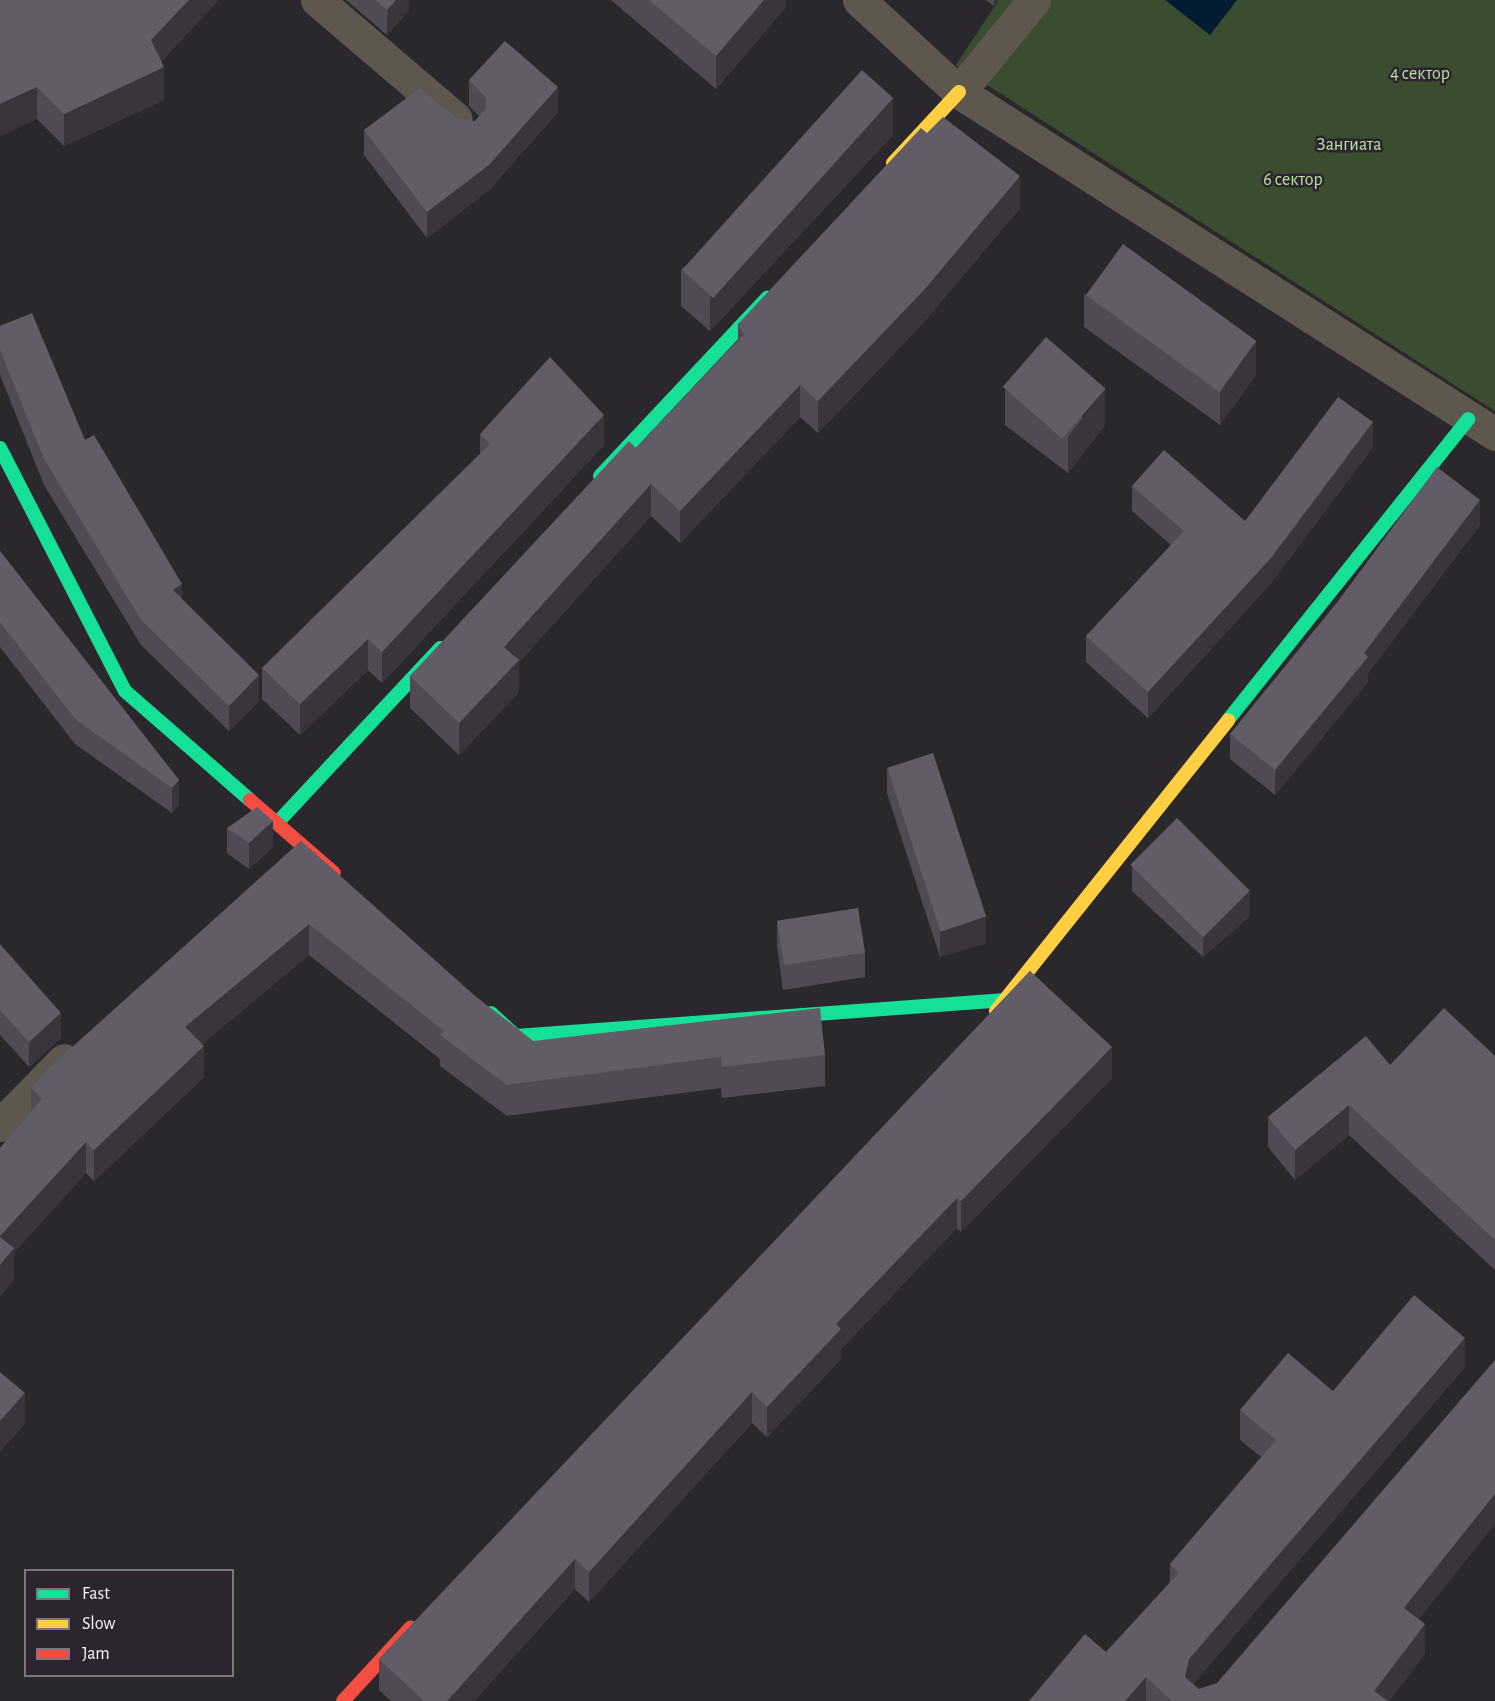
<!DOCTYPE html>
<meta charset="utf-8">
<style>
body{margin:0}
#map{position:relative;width:1495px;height:1701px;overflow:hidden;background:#2b282d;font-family:"Alegreya Sans",sans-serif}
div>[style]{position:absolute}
.green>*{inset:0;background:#3b4d30}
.water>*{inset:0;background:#041c32}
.street>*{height:33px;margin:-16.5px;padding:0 16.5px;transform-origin:16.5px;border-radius:16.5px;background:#5e574e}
.fast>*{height:14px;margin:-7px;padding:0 7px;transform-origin:7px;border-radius:7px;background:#16e098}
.slow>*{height:14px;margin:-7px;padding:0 7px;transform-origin:7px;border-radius:7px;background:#ffcf43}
.jam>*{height:14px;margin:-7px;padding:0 7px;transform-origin:7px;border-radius:7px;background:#f24e42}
.wall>*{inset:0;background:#504a54}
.shaded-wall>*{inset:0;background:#3a353d}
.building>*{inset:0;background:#625c66;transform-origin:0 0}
span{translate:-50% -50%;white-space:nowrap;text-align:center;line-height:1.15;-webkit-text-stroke:5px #2c2530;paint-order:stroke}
.park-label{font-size:18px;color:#b7e39d}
.legend{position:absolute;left:24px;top:1569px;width:210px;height:108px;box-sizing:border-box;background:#2c2530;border:2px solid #7c7680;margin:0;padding:8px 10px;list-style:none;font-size:18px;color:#f4f0f7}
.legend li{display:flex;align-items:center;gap:12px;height:30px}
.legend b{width:30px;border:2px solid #7c7680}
</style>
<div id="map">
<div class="green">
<i style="clip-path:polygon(999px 0,1495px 0,1495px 411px,956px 65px)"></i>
</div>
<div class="water">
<i style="clip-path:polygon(1165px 0,1237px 0,1210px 35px)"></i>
</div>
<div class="street">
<i style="left:317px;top:0;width:182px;rotate:40.5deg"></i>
<i style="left:859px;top:0;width:136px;rotate:42.6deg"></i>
<i style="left:959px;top:92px;width:636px;rotate:32.54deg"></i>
<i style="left:959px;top:92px;width:119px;rotate:-50.8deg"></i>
<i style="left:0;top:1125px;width:91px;rotate:-45.4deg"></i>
</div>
<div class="fast">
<i style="left:0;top:448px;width:273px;rotate:62.8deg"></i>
<i style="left:125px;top:691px;width:166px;rotate:41.1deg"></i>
<i style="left:600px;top:476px;width:245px;rotate:-46.8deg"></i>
<i style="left:1228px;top:720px;width:385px;rotate:-51.4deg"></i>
<i style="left:278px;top:822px;width:238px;rotate:-47deg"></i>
<i style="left:491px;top:1013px;width:34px;rotate:43deg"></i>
<i style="left:516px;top:1036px;width:491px;rotate:-4.2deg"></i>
</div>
<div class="slow">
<i style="left:893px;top:163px;width:97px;rotate:-47.1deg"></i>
<i style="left:996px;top:1011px;width:372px;rotate:-51.4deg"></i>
</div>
<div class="jam">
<i style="left:250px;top:800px;width:111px;rotate:41deg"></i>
<i style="left:343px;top:1701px;width:100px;rotate:-47.4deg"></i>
</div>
<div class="wall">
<i style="clip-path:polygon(0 0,161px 62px,164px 100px,64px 146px,37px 119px)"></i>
<i style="clip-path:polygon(346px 0,409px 0,409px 10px,387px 35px)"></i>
<i style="clip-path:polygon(611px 0,786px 0,786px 7px,716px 89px)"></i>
<i style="clip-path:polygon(986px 0,999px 0,994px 6px)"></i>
<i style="clip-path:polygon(469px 80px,558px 112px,489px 190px,427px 238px,364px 155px,364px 130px,475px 121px,479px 116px,469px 106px)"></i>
<i style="clip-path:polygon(893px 135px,710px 331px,681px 306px,681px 269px)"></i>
<i style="clip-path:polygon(1020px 208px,924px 322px,818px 433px,800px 417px,680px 543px,651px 516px,519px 662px,519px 692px,459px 755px,410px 708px,410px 676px,636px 448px,738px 340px,738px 324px)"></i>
<i style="clip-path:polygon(1084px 294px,1256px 375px,1220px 425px,1084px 327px)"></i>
<i style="clip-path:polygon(0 326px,85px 440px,182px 599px,259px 701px,229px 731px,141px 645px,44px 485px,0 375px)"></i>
<i style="clip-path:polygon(1005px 389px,1105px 425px,1068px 473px,1005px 425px)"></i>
<i style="clip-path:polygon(480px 434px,604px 445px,382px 683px,368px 670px,300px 735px,262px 699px,262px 668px,480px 454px)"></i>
<i style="clip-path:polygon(1373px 447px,1271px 583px,1148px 718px,1086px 662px,1086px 636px,1171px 545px,1132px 511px,1132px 486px,1245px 521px)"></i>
<i style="clip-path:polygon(1480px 525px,1368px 673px,1368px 682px,1275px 795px,1230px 759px,1230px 734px)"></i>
<i style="clip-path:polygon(0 551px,179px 780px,179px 805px,172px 813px,75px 744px,0 647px)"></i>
<i style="clip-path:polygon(887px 768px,986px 943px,940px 957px,887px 793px)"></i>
<i style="clip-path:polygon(227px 828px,273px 847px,249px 869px,227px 853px)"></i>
<i style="clip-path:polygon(301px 841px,475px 996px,533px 1041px,825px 1055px,825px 1086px,722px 1098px,721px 1088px,507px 1116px,440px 1066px,440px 1059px,309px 955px,202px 1044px,204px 1077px,94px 1181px,86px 1173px,14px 1252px,14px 1279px,0 1296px,0 1148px,31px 1112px,31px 1088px)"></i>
<i style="clip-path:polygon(1132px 866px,1250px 916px,1203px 957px,1132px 891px)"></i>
<i style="clip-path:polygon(777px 921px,865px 952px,865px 977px,783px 990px,777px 946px)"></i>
<i style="clip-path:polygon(0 944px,61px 1038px,29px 1067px,0 1035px)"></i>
<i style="clip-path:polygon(1030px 971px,1112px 1078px,961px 1232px,957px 1228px,841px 1349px,841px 1359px,767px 1437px,752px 1423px,589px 1602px,575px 1589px,474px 1701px,391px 1701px,379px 1690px,379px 1659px)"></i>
<i style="clip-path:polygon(1495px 1056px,1495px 1270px,1349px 1135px,1295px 1180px,1268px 1147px,1268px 1117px,1390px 1065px)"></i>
<i style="clip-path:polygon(1465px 1367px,1193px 1684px,1199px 1689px,1419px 1619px,1425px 1654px,1389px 1701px,1029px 1701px,1106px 1652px,1170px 1582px,1170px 1564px,1261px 1457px,1240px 1440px,1240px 1410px,1333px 1391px)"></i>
</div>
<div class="shaded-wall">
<i style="clip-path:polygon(189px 0,219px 0,151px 73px,151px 40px)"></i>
<i style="clip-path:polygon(396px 0,409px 0,409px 10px,387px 35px,387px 10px)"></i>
<i style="clip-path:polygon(764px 0,786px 0,786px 7px,716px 89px,716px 56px)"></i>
<i style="clip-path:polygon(994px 0,999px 0,994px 6px)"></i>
<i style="clip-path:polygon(164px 67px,164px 100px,64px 146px,64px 114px)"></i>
<i style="clip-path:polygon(37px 87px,37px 119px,0 137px,0 104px)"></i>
<i style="clip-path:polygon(558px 87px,558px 112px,489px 190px,427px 238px,427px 212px)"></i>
<i style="clip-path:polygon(893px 98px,893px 135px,710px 331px,710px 295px)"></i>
<i style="clip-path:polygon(1020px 176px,1020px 208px,924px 322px,818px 433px,818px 401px)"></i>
<i style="clip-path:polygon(1256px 342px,1256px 375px,1220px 425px,1220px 392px)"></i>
<i style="clip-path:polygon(800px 385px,800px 417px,680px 543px,680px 511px)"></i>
<i style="clip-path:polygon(1105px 389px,1105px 425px,1068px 473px,1068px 437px)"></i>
<i style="clip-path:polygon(604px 415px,604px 445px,382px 683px,382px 652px)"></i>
<i style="clip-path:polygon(1373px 422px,1373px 447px,1271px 583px,1148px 718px,1148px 692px)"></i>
<i style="clip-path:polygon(651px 484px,651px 516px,519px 662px,519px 692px,459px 755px,459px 723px,504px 647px)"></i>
<i style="clip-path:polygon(1480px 500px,1480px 525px,1368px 673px,1368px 682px,1275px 795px,1275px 770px)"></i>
<i style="clip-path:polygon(182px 584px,182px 609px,173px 590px)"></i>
<i style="clip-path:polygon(368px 639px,368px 670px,300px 735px,300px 704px)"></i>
<i style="clip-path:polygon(259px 675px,259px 701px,229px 731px,229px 706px)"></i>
<i style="clip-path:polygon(179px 780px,179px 805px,172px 813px,172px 788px)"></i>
<i style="clip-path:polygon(273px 821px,273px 847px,249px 869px,249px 843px)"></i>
<i style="clip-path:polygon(1250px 891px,1250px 916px,1203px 957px,1203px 932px)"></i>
<i style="clip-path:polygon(986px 917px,986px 943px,940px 957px,940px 932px)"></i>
<i style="clip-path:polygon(309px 924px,309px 955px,185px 1058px,185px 1027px)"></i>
<i style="clip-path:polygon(61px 1013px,61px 1038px,29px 1067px,29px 1042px)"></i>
<i style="clip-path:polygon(204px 1046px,204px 1077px,94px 1181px,94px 1150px)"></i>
<i style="clip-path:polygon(1112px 1047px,1112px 1078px,961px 1232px,961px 1201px)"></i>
<i style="clip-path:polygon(1349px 1105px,1349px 1135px,1295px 1180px,1295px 1150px)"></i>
<i style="clip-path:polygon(86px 1142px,86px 1173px,14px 1252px,14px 1279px,0 1296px,0 1236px)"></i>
<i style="clip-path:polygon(957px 1198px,957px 1228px,841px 1349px,841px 1359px,767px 1437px,767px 1407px,836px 1324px)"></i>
<i style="clip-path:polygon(1465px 1338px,1465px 1367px,1189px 1689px,1185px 1677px,1189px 1659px)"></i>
<i style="clip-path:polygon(752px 1392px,752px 1423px,589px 1602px,589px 1572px)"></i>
<i style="clip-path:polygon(25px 1393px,25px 1424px,0 1452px,0 1421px)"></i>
<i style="clip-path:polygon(1495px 1494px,1495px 1524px,1404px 1638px,1404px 1608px)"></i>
<i style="clip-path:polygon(575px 1559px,575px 1589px,474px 1701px,447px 1701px)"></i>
<i style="clip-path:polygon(1425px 1624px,1425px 1654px,1389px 1701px,1374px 1701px,1374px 1691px)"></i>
<i style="clip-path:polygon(1146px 1677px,1146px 1701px,1125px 1701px)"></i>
</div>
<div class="building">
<i style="clip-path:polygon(0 0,189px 0,151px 40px,164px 67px,64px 114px,37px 87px,0 104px)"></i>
<i style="clip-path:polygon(375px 0,396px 0,387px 10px)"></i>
<i style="clip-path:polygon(649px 0,764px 0,716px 56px)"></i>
<i style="clip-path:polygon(505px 41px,558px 87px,489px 165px,427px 212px,364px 130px,420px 88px,456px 118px,475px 121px,486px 108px,486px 98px,469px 80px)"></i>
<i style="left:862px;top:70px;width:42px;height:269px;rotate:42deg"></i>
<i style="clip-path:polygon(943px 117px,1020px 176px,924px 290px,818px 401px,800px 385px,680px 511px,651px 484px,504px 647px,519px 660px,459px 723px,410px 676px,629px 441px,636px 448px,744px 334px,738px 324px,921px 128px,927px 133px)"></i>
<i style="left:1123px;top:244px;width:165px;height:63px;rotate:36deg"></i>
<i style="clip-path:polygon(32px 313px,85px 440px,94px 435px,182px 584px,173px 590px,259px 675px,229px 706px,141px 620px,44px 459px,0 350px,0 326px)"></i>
<i style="left:1046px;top:337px;width:79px;height:66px;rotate:41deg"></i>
<i style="clip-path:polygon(550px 357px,604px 415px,382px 652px,368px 639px,300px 704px,262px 668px,490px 444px,480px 434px)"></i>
<i style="clip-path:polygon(1338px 397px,1373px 422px,1271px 558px,1148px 692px,1086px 636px,1184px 531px,1132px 486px,1164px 450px,1245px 521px)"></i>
<i style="clip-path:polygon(1437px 467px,1480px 500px,1364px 653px,1368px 657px,1275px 770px,1230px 734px,1339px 600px)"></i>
<i style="clip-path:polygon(0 551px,179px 780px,172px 788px,75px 719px,0 622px)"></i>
<i style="left:933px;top:753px;width:172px;height:48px;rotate:72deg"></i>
<i style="clip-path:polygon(257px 807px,273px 821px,249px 843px,227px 828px)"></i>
<i style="left:1177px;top:818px;width:103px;height:66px;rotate:45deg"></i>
<i style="clip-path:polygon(301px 841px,475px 996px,533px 1041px,820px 1008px,825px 1055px,722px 1067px,721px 1057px,507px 1085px,440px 1035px,444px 1031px,309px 924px,185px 1027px,204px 1046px,94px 1150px,86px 1142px,0 1236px,0 1148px,42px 1099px,31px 1088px,49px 1068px)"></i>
<i style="left:858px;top:908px;width:45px;height:82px;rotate:81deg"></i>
<i style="clip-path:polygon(0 944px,61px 1013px,29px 1042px,0 1010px)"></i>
<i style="clip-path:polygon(1030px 971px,1112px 1047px,961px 1201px,957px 1198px,836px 1324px,841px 1329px,767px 1407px,752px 1392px,589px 1572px,575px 1559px,447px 1701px,424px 1701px,379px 1659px)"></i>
<i style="clip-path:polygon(1444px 1008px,1495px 1056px,1495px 1240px,1349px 1105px,1295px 1150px,1268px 1117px,1366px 1036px,1390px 1065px)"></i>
<i style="clip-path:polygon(0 1237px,14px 1248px,0 1265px)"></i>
<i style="clip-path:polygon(1414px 1295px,1465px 1338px,1189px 1659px,1185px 1677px,1199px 1689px,1217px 1683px,1495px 1360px,1495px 1494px,1404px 1608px,1425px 1624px,1374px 1691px,1388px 1701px,1172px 1701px,1146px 1677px,1125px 1701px,1029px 1701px,1085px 1634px,1106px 1652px,1179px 1573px,1170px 1564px,1276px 1440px,1240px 1410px,1288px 1353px,1333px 1391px)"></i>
<i style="clip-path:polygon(0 1372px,25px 1393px,0 1421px)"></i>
</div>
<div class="park-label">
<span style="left:1420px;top:74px">4 сектор</span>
<span style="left:1349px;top:145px">Зангиата</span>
<span style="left:1293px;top:180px">6 сектор</span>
</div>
<ul class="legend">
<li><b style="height:8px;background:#16e098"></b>Fast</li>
<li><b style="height:8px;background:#ffcf43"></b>Slow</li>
<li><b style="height:8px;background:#f24e42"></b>Jam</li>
</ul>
</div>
